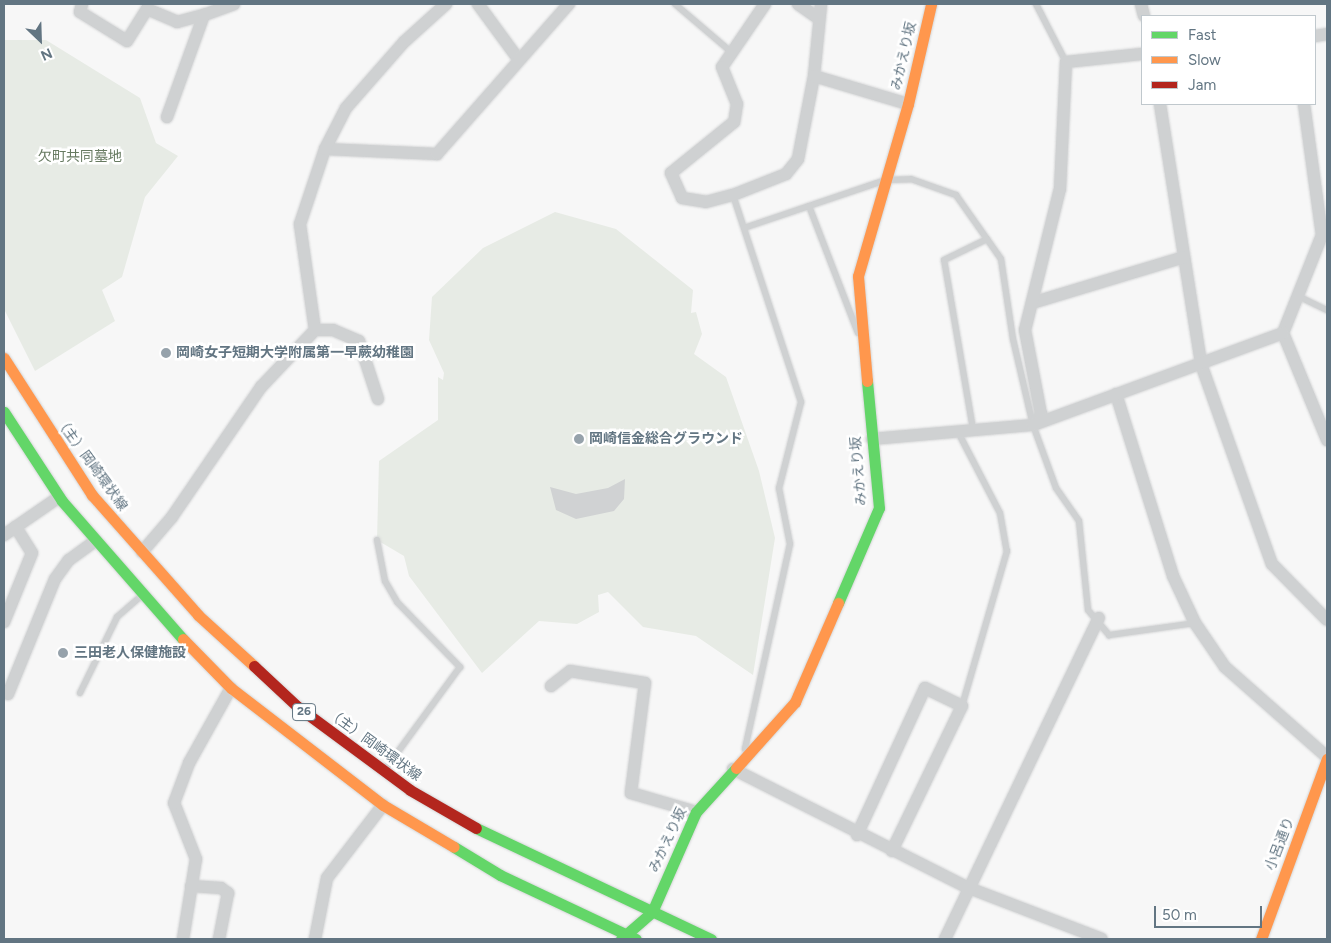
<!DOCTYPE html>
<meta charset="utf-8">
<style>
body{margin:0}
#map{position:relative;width:1331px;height:943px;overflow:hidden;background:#f7f7f7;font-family:Figtree,"Noto Sans JP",sans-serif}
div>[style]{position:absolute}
.green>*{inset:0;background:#e7ebe5}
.building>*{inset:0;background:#d0d2d3}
.roads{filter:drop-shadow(0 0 1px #d4d5d6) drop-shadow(0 0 1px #d4d5d6)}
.lane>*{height:6px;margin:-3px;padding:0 3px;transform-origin:3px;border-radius:3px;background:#cfd1d2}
.street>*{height:12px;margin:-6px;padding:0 6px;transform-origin:6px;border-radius:6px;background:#cfd1d2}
.fast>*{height:11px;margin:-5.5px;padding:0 5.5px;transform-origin:5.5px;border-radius:5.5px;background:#63d668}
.slow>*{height:11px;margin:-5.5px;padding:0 5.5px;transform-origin:5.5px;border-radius:5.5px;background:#ff974d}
.jam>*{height:11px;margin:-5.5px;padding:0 5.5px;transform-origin:5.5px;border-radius:5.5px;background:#b3261e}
.dots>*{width:14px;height:14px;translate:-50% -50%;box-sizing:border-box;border:2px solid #fff;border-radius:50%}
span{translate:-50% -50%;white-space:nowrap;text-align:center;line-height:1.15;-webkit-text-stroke:5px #fff;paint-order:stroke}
.shield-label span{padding:1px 4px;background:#fff;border:1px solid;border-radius:4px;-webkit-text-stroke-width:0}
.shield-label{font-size:12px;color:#627582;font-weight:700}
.street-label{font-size:14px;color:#627582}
.park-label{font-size:14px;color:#677a61}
.poi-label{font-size:14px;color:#627582;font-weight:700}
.left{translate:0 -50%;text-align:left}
.frame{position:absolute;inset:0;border:5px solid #627582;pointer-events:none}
.legend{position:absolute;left:1141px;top:15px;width:175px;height:90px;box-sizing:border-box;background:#fff;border:1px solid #c0c8cd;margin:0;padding:6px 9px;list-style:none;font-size:15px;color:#627582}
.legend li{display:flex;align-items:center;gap:10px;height:25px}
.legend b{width:25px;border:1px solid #c0c8cd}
.north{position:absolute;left:15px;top:15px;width:50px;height:50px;-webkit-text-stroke:4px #fff;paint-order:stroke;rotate:156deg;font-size:14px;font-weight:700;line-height:20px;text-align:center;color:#627582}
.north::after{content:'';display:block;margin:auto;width:18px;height:22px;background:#627582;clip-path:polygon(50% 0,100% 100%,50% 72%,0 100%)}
.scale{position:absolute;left:1154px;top:906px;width:108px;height:22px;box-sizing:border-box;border:2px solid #627582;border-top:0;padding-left:6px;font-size:15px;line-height:18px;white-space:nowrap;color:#627582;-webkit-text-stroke:4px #fff;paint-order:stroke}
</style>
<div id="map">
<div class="green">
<i style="clip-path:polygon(4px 40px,46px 40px,140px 98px,156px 143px,178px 156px,145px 197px,122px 277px,102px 290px,115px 321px,35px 371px,4px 309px)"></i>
<i style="clip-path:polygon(555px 212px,616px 229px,693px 290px,691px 313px,696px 312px,702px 334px,694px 354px,726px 377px,759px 471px,775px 538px,753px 675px,696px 636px,643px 627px,608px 592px,598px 595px,599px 612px,577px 624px,539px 621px,482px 673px,409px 576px,404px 556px,377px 540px,379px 461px,438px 420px,438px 377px,443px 380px,444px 373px,429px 340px,432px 297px,483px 248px)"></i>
</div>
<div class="building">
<i style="clip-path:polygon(625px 479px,624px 499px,614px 511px,576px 519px,556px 510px,550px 487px,576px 494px,608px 488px)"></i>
</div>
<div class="roads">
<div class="lane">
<i style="left:675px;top:4px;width:72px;rotate:40.5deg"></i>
<i style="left:1036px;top:4px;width:65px;rotate:62.7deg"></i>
<i style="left:733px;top:195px;width:218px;rotate:71.8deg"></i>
<i style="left:801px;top:402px;width:89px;rotate:104.3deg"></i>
<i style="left:779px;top:488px;width:57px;rotate:78.9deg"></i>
<i style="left:790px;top:544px;width:210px;rotate:102.4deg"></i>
<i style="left:809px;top:206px;width:136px;rotate:68.9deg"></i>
<i style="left:744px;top:228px;width:150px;rotate:-18.7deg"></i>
<i style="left:886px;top:180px;width:25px;rotate:-2deg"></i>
<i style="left:911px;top:179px;width:48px;rotate:19.6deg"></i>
<i style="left:956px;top:195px;width:78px;rotate:54.9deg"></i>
<i style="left:1001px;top:259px;width:81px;rotate:81.5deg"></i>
<i style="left:1013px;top:339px;width:88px;rotate:76.9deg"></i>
<i style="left:1033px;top:425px;width:67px;rotate:69.9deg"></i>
<i style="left:1056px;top:488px;width:40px;rotate:55.1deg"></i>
<i style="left:1079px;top:521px;width:89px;rotate:84.2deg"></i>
<i style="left:1088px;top:610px;width:33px;rotate:50deg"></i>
<i style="left:1109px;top:635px;width:87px;rotate:-7.9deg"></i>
<i style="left:1298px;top:296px;width:32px;rotate:26deg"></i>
<i style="left:973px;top:429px;width:171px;rotate:-99.7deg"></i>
<i style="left:944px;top:260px;width:48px;rotate:-26deg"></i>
<i style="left:958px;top:432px;width:91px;rotate:62.6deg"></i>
<i style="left:1000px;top:513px;width:39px;rotate:80deg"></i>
<i style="left:1007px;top:551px;width:161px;rotate:106.2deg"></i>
<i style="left:377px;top:540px;width:42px;rotate:79deg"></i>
<i style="left:385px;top:581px;width:24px;rotate:60deg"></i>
<i style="left:397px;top:602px;width:91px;rotate:45.9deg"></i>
<i style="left:460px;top:667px;width:125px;rotate:126.2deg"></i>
<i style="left:80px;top:693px;width:85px;rotate:-64deg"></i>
<i style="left:117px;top:617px;width:30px;rotate:-41deg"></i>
</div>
<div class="street">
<i style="left:82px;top:4px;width:8px;rotate:104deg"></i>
<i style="left:80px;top:12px;width:55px;rotate:31.7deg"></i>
<i style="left:127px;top:41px;width:38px;rotate:-58deg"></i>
<i style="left:147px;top:9px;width:33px;rotate:23deg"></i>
<i style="left:177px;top:22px;width:28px;rotate:-15deg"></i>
<i style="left:478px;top:4px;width:69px;rotate:53.8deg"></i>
<i style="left:765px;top:4px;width:76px;rotate:124.3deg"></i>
<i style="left:722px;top:67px;width:40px;rotate:68deg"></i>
<i style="left:737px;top:104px;width:18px;rotate:99deg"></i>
<i style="left:734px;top:122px;width:81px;rotate:141deg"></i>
<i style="left:671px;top:173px;width:27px;rotate:66deg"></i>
<i style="left:682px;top:198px;width:24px;rotate:9deg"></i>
<i style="left:706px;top:202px;width:28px;rotate:-15deg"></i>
<i style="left:733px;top:195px;width:57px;rotate:-21.6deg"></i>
<i style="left:786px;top:174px;width:19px;rotate:-51deg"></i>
<i style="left:798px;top:159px;width:85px;rotate:-79.1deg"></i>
<i style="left:814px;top:76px;width:72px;rotate:-84.4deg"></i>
<i style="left:798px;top:4px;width:24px;rotate:35deg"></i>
<i style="left:1141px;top:4px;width:12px;rotate:76deg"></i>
<i style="left:1315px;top:36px;width:12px;rotate:-9deg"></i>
<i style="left:814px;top:76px;width:98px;rotate:16.6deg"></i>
<i style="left:1160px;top:104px;width:263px;rotate:81deg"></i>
<i style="left:1201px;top:364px;width:212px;rotate:70.5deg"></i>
<i style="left:1272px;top:564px;width:78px;rotate:45.5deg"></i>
<i style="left:1304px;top:104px;width:132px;rotate:82.2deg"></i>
<i style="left:1322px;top:235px;width:105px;rotate:111.7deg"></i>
<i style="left:1283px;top:333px;width:116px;rotate:67.6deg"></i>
<i style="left:167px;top:117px;width:109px;rotate:-70.1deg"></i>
<i style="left:204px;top:15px;width:32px;rotate:-20deg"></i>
<i style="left:325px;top:149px;width:112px;rotate:2.6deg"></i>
<i style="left:437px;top:154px;width:200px;rotate:-48.7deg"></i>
<i style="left:1032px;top:303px;width:159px;rotate:-16.8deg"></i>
<i style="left:315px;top:330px;width:18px"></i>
<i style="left:333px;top:330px;width:28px;rotate:23deg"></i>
<i style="left:359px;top:341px;width:61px;rotate:71.9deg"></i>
<i style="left:1116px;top:394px;width:191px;rotate:72.6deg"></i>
<i style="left:1173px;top:576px;width:52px;rotate:64.9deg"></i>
<i style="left:1195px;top:623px;width:53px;rotate:55.7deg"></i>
<i style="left:1225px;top:667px;width:136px;rotate:41.4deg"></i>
<i style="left:1033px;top:425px;width:14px;rotate:-54deg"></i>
<i style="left:1041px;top:414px;width:86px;rotate:-100.8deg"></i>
<i style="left:1025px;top:330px;width:145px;rotate:-76.1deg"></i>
<i style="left:1060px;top:189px;width:127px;rotate:-87.3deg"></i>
<i style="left:1066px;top:62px;width:76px;rotate:-6deg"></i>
<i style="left:872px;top:439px;width:162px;rotate:-5deg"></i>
<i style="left:1033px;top:425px;width:266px;rotate:-20.2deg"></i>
<i style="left:4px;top:535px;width:67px;rotate:-34.6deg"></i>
<i style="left:142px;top:552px;width:46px;rotate:-49.4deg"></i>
<i style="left:172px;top:517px;width:158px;rotate:-55.6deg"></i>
<i style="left:261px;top:387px;width:79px;rotate:-46.5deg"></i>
<i style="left:315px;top:330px;width:107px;rotate:-98.1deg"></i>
<i style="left:300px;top:224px;width:79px;rotate:-71.6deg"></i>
<i style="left:325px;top:149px;width:46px;rotate:-62.9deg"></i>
<i style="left:346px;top:108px;width:88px;rotate:-48.7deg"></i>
<i style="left:404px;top:42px;width:57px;rotate:-42.1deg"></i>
<i style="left:4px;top:622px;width:74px;rotate:-67.9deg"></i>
<i style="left:32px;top:553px;width:31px;rotate:-122deg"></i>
<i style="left:551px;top:686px;width:24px;rotate:-38deg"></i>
<i style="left:570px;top:671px;width:76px;rotate:9.1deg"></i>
<i style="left:645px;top:683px;width:111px;rotate:97.3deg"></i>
<i style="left:631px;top:793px;width:68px;rotate:16.3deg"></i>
<i style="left:8px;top:694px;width:124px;rotate:-67.8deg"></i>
<i style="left:55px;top:579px;width:24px;rotate:-54deg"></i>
<i style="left:69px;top:560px;width:32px;rotate:-36deg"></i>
<i style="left:733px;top:769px;width:264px;rotate:26.8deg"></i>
<i style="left:969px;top:888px;width:142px;rotate:21deg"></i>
<i style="left:857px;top:835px;width:162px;rotate:-65.2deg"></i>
<i style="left:925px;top:688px;width:41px;rotate:25.9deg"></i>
<i style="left:962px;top:706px;width:161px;rotate:115.8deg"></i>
<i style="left:191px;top:886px;width:30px;rotate:4deg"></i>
<i style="left:221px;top:888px;width:9px;rotate:36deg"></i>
<i style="left:228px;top:893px;width:47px;rotate:101.1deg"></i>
<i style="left:183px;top:939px;width:81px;rotate:-80.8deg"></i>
<i style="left:196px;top:859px;width:60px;rotate:-111.4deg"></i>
<i style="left:174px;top:803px;width:43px;rotate:-69.4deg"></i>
<i style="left:189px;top:763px;width:86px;rotate:-60.8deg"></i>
<i style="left:315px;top:939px;width:62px;rotate:-78.9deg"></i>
<i style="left:327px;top:878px;width:92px;rotate:-52.5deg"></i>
<i style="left:945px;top:939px;width:356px;rotate:-64.4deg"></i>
</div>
<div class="fast">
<i style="left:4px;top:412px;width:106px;rotate:56.9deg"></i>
<i style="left:62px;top:501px;width:184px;rotate:48.8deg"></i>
<i style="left:838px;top:603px;width:103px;rotate:-66.7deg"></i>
<i style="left:879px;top:508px;width:128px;rotate:-95.4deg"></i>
<i style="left:476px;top:828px;width:260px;rotate:25.3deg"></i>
<i style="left:454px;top:847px;width:54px;rotate:31.3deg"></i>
<i style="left:500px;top:875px;width:150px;rotate:25.2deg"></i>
<i style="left:621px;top:939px;width:41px;rotate:-41.1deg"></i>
<i style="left:652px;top:912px;width:109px;rotate:-66.3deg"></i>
<i style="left:696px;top:812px;width:59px;rotate:-47.7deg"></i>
</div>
<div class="slow">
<i style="left:4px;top:358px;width:163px;rotate:57.3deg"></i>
<i style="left:92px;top:495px;width:160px;rotate:48.5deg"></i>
<i style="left:198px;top:615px;width:76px;rotate:42.3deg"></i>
<i style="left:867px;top:381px;width:105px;rotate:-94.9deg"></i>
<i style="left:858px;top:276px;width:179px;rotate:-73.8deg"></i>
<i style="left:908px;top:104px;width:103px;rotate:-77deg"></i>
<i style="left:183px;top:639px;width:69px;rotate:45.6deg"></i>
<i style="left:231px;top:688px;width:192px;rotate:37.6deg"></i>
<i style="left:383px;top:805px;width:82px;rotate:30.6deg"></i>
<i style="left:736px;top:768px;width:89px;rotate:-48.2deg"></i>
<i style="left:795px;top:702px;width:108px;rotate:-66.5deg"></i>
<i style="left:1261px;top:939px;width:192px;rotate:-69.9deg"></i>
</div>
<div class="jam">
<i style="left:254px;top:666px;width:60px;rotate:43deg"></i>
<i style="left:298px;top:707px;width:139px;rotate:36.5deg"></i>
<i style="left:410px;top:790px;width:76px;rotate:29.9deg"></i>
</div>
</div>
<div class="dots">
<i style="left:166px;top:353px;background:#96a2ab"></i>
<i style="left:579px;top:439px;background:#96a2ab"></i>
<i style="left:63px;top:653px;background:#96a2ab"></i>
</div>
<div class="shield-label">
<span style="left:304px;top:712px">26</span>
</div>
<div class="street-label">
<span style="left:904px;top:56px;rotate:-77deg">みかえり坂</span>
<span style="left:91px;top:464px;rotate:54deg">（主）岡崎環状線</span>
<span style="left:859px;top:471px;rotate:-95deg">みかえり坂</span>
<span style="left:374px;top:745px;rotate:36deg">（主）岡崎環状線</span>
<span style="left:668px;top:840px;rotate:-65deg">みかえり坂</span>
<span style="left:1280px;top:844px;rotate:-69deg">小呂通り</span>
</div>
<div class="park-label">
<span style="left:80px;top:157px">欠町共同墓地</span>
</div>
<div class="poi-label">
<span class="left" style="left:176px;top:353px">岡崎女子短期大学附属第一早蕨幼稚園</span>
<span class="left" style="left:589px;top:439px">岡崎信金総合グラウンド</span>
<span class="left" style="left:74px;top:653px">三田老人保健施設</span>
</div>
<div class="frame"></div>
<ul class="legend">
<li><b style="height:6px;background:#63d668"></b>Fast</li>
<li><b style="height:6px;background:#ff974d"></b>Slow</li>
<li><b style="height:6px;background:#b3261e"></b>Jam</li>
</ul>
<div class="north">N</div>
<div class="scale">50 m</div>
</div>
